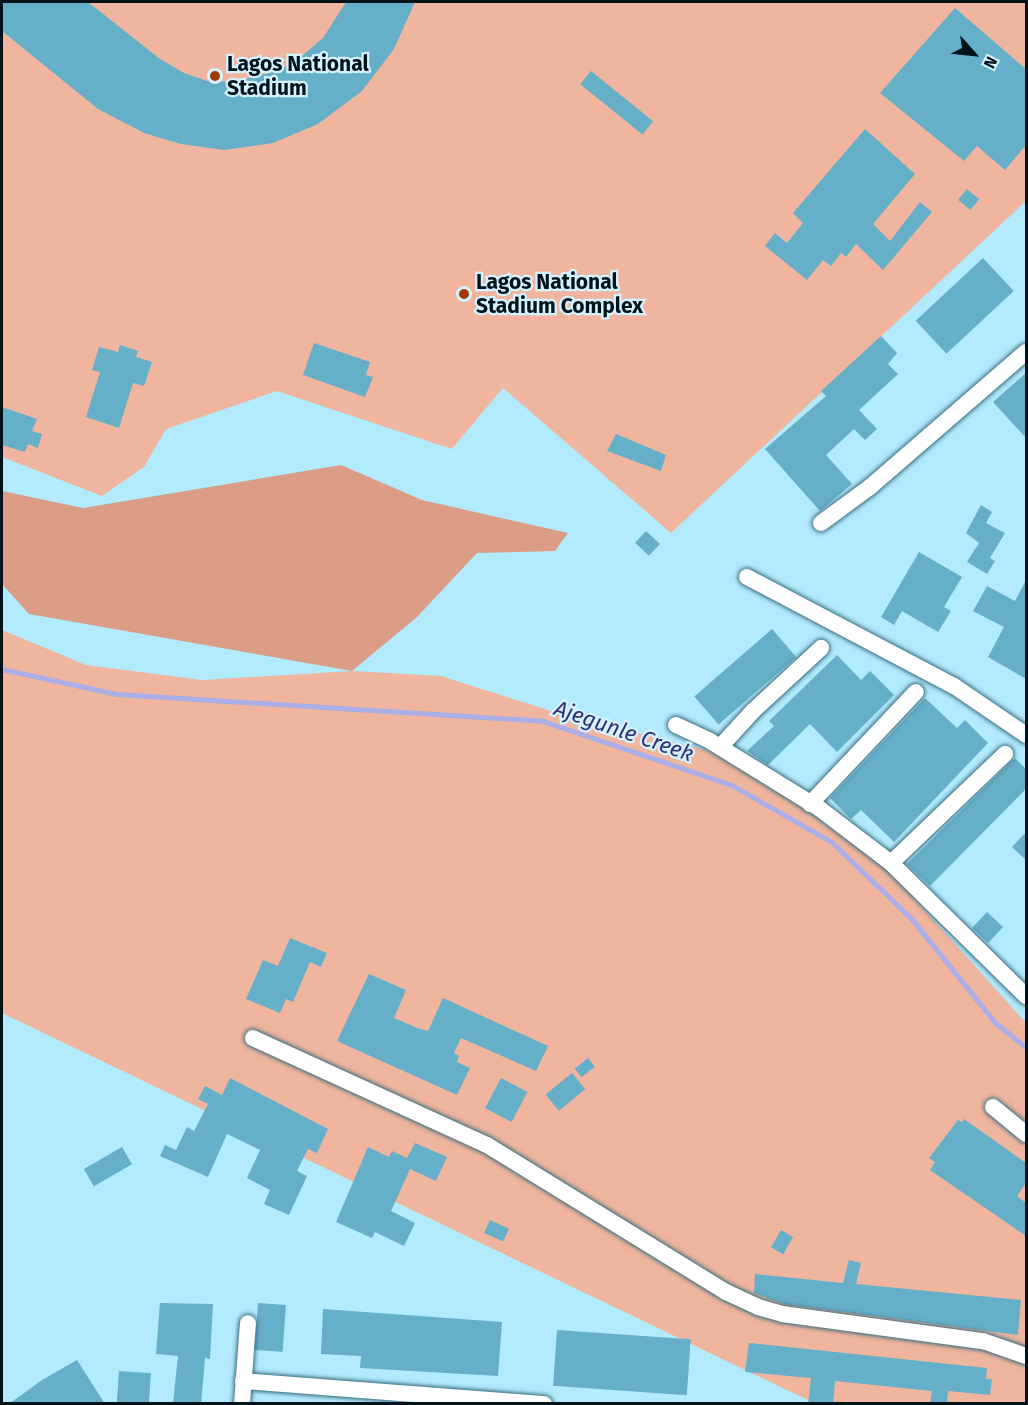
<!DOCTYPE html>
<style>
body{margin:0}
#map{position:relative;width:1028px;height:1405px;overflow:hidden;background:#b2eafe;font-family:"Fira Sans",sans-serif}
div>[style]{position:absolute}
.green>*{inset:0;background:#f0b59e}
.forest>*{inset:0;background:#db9d85}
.stream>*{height:4.5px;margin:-2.25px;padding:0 2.25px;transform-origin:2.25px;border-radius:2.25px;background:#abaee7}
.building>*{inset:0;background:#65afc8;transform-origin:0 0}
.roads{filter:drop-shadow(0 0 2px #396d7f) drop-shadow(0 0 2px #396d7f)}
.minor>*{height:16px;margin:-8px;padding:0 8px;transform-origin:8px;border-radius:8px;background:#fff}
.dots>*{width:16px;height:16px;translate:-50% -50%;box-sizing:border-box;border:3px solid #d2f3ff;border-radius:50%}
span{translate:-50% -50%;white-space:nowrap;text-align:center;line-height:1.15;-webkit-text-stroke:4.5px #d2f3ff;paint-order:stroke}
.poi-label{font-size:21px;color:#001219;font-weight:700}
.left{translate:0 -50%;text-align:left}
.water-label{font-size:22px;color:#342f72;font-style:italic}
.frame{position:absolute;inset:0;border:3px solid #001219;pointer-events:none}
.north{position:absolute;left:944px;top:24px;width:60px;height:60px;-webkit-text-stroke:4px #d2f3ff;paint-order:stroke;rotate:117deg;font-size:16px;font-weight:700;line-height:24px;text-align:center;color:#001219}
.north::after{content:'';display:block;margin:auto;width:21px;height:27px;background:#001219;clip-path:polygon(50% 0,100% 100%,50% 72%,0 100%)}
</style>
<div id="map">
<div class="green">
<i style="clip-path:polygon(2px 2px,1026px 2px,1026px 201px,671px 533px,503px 388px,452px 449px,277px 391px,166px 429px,144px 467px,102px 496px,2px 457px)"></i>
<i style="clip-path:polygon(2px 630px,86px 665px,202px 680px,352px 671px,441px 676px,557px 713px,719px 753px,878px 858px,1026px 1023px,1026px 1403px,814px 1403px,2px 1013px)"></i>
</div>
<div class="forest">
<i style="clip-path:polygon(341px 465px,422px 500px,568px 533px,555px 551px,477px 553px,417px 617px,352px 671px,29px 614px,2px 584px,2px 491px,83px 508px)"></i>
</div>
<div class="stream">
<i style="left:2px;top:669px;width:118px;rotate:12.3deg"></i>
<i style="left:117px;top:694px;width:427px;rotate:3.6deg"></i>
<i style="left:543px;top:721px;width:200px;rotate:18.7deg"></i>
<i style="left:732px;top:785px;width:115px;rotate:29.7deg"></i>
<i style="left:832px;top:842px;width:111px;rotate:43.9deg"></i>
<i style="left:912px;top:919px;width:134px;rotate:51.1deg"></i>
<i style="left:996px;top:1023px;width:38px;rotate:39deg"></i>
</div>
<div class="building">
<i style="clip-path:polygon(2px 2px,88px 2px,160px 59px,184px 73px,207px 81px,231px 82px,278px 71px,302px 56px,323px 38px,346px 2px,415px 2px,394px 49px,362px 91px,318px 124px,273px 143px,224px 150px,181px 144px,144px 133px,98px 109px,2px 31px)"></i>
<i style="clip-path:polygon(955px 8px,1026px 69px,1026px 145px,1005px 170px,977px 146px,964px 161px,880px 93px)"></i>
<i style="left:591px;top:71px;width:80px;height:17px;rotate:39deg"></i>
<i style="clip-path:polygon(865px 129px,915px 174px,873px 224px,890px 241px,920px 202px,932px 212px,883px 270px,856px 244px,846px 257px,841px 253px,831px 266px,823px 260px,807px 280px,765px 246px,775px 233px,787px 243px,803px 223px,793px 213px)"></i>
<i style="left:967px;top:189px;width:16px;height:14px;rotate:40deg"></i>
<i style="left:983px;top:258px;width:45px;height:92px;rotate:47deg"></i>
<i style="clip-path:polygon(881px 336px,897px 353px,888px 364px,898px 374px,859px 410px,877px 429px,865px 440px,854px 429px,826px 455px,852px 484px,820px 511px,765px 449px,826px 396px,821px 391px)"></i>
<i style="clip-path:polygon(314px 343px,370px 362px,366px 375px,373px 377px,365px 397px,303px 375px)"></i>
<i style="clip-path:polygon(120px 345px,138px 351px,136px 357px,152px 362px,144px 386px,133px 383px,119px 428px,86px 417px,100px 372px,92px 370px,99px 347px,118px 352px)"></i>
<i style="clip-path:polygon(1026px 373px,1026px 438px,993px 402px)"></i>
<i style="clip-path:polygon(2px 407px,37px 419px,32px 431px,42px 434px,38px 448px,28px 444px,25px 452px,2px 445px)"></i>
<i style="clip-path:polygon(616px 434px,666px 455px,661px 471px,607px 451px)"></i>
<i style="clip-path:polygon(981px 505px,992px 512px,986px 523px,1005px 533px,990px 558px,995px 561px,987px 574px,967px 562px,979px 543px,966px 533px)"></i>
<i style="left:646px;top:531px;width:19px;height:16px;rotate:43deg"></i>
<i style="clip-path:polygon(919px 552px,962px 577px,944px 607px,951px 611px,938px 632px,902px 611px,894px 625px,881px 617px)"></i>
<i style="clip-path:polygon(1026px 580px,1026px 679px,988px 657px,1004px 627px,973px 611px,987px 586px,1015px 601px)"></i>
<i style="left:772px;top:629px;width:37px;height:103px;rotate:49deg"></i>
<i style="clip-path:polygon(837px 655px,861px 680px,870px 671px,894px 695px,837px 752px,810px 724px,768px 765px,747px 751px,774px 726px,769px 721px)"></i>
<i style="clip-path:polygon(925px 698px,957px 728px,965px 720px,988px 743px,894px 842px,861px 810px,851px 819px,830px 798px)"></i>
<i style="clip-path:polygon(1015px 758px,1026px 769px,1026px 789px,930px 886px,907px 864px)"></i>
<i style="clip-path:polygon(1026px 832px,1026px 860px,1012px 847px)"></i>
<i style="left:987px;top:912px;width:22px;height:22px;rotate:43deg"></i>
<i style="clip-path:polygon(290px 938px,327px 953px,321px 967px,310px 962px,293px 1002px,286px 999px,280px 1013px,246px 999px,263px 960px,278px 966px)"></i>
<i style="clip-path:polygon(369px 974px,406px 990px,394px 1018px,420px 1029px,428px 1031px,443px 998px,548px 1046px,536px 1071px,461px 1038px,454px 1053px,459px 1056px,457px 1062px,470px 1068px,457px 1095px,337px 1041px)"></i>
<i style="left:588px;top:1058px;width:11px;height:17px;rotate:52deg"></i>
<i style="left:572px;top:1073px;width:21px;height:34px;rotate:51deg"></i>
<i style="clip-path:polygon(230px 1078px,328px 1129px,317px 1153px,308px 1149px,297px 1171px,307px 1176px,289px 1215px,264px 1204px,270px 1190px,247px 1178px,260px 1150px,227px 1134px,208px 1177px,160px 1156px,165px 1145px,176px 1150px,187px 1127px,194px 1131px,208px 1104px,198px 1099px,205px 1086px,222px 1095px)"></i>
<i style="left:501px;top:1078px;width:30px;height:34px;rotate:28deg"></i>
<i style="clip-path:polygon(964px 1119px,1026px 1163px,1026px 1183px,1017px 1196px,1026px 1203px,1026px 1236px,930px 1170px,935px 1162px,929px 1158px,958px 1120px,962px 1122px)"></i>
<i style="clip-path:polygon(415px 1143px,447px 1157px,436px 1181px,410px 1169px,391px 1211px,415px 1223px,404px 1246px,375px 1232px,372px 1238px,336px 1222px,368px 1147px,389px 1157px,392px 1151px,407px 1158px)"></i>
<i style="left:122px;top:1147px;width:20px;height:44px;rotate:60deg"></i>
<i style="left:490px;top:1220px;width:21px;height:14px;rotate:25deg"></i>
<i style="left:781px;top:1230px;width:14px;height:20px;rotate:30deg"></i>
<i style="clip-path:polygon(849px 1260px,861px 1263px,856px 1284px,1021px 1300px,1018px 1335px,784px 1304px,754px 1293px,755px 1274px,843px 1283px)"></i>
<i style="clip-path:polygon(160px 1303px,213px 1304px,210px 1359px,205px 1358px,201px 1404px,173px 1404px,178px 1356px,156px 1354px)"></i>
<i style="left:258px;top:1303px;width:28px;height:47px;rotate:4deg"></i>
<i style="clip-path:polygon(323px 1309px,502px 1322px,498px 1376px,360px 1368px,361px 1356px,321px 1354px)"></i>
<i style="left:557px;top:1330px;width:134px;height:56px;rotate:4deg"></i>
<i style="clip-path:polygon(749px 1343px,987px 1368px,986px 1379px,992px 1379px,990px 1395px,948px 1391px,947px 1404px,930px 1404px,932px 1391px,835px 1381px,833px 1404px,808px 1404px,811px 1378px,745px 1372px)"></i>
<i style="clip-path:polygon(77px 1360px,105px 1404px,9px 1404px,42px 1380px)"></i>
<i style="left:119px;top:1371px;width:32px;height:33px;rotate:4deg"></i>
</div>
<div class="roads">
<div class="minor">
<i style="left:821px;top:523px;width:61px;rotate:-36.3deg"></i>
<i style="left:870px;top:487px;width:206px;rotate:-40.9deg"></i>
<i style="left:747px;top:577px;width:234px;rotate:27.8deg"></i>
<i style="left:954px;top:686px;width:87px;rotate:34.2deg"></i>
<i style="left:676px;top:725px;width:38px;rotate:25deg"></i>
<i style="left:710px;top:741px;width:129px;rotate:31.7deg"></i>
<i style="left:820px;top:809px;width:89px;rotate:37.3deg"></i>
<i style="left:891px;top:863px;width:190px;rotate:44.6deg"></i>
<i style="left:720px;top:747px;width:49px;rotate:-47.5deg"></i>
<i style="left:753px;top:711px;width:93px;rotate:-42.8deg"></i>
<i style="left:810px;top:804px;width:154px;rotate:-46.6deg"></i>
<i style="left:891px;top:863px;width:158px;rotate:-43.7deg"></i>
<i style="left:253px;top:1038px;width:257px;rotate:24.6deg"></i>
<i style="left:487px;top:1145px;width:281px;rotate:31.6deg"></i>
<i style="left:726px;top:1292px;width:35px;rotate:25deg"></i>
<i style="left:758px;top:1307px;width:25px;rotate:16deg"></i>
<i style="left:782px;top:1314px;width:203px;rotate:7.7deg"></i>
<i style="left:983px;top:1341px;width:46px;rotate:19.2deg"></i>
<i style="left:993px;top:1107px;width:43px;rotate:39.3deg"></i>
<i style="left:243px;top:1381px;width:302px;rotate:4.4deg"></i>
<i style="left:242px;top:1404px;width:81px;rotate:-85.8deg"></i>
</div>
</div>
<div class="dots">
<i style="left:215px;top:76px;background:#9d3901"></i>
<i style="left:464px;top:294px;background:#9d3901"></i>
</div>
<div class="poi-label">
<span class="left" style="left:227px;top:76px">Lagos National<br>Stadium</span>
<span class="left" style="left:476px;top:294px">Lagos National<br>Stadium Complex</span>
</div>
<div class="water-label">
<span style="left:624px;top:731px;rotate:19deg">Ajegunle Creek</span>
</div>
<div class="frame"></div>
<div class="north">N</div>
</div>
